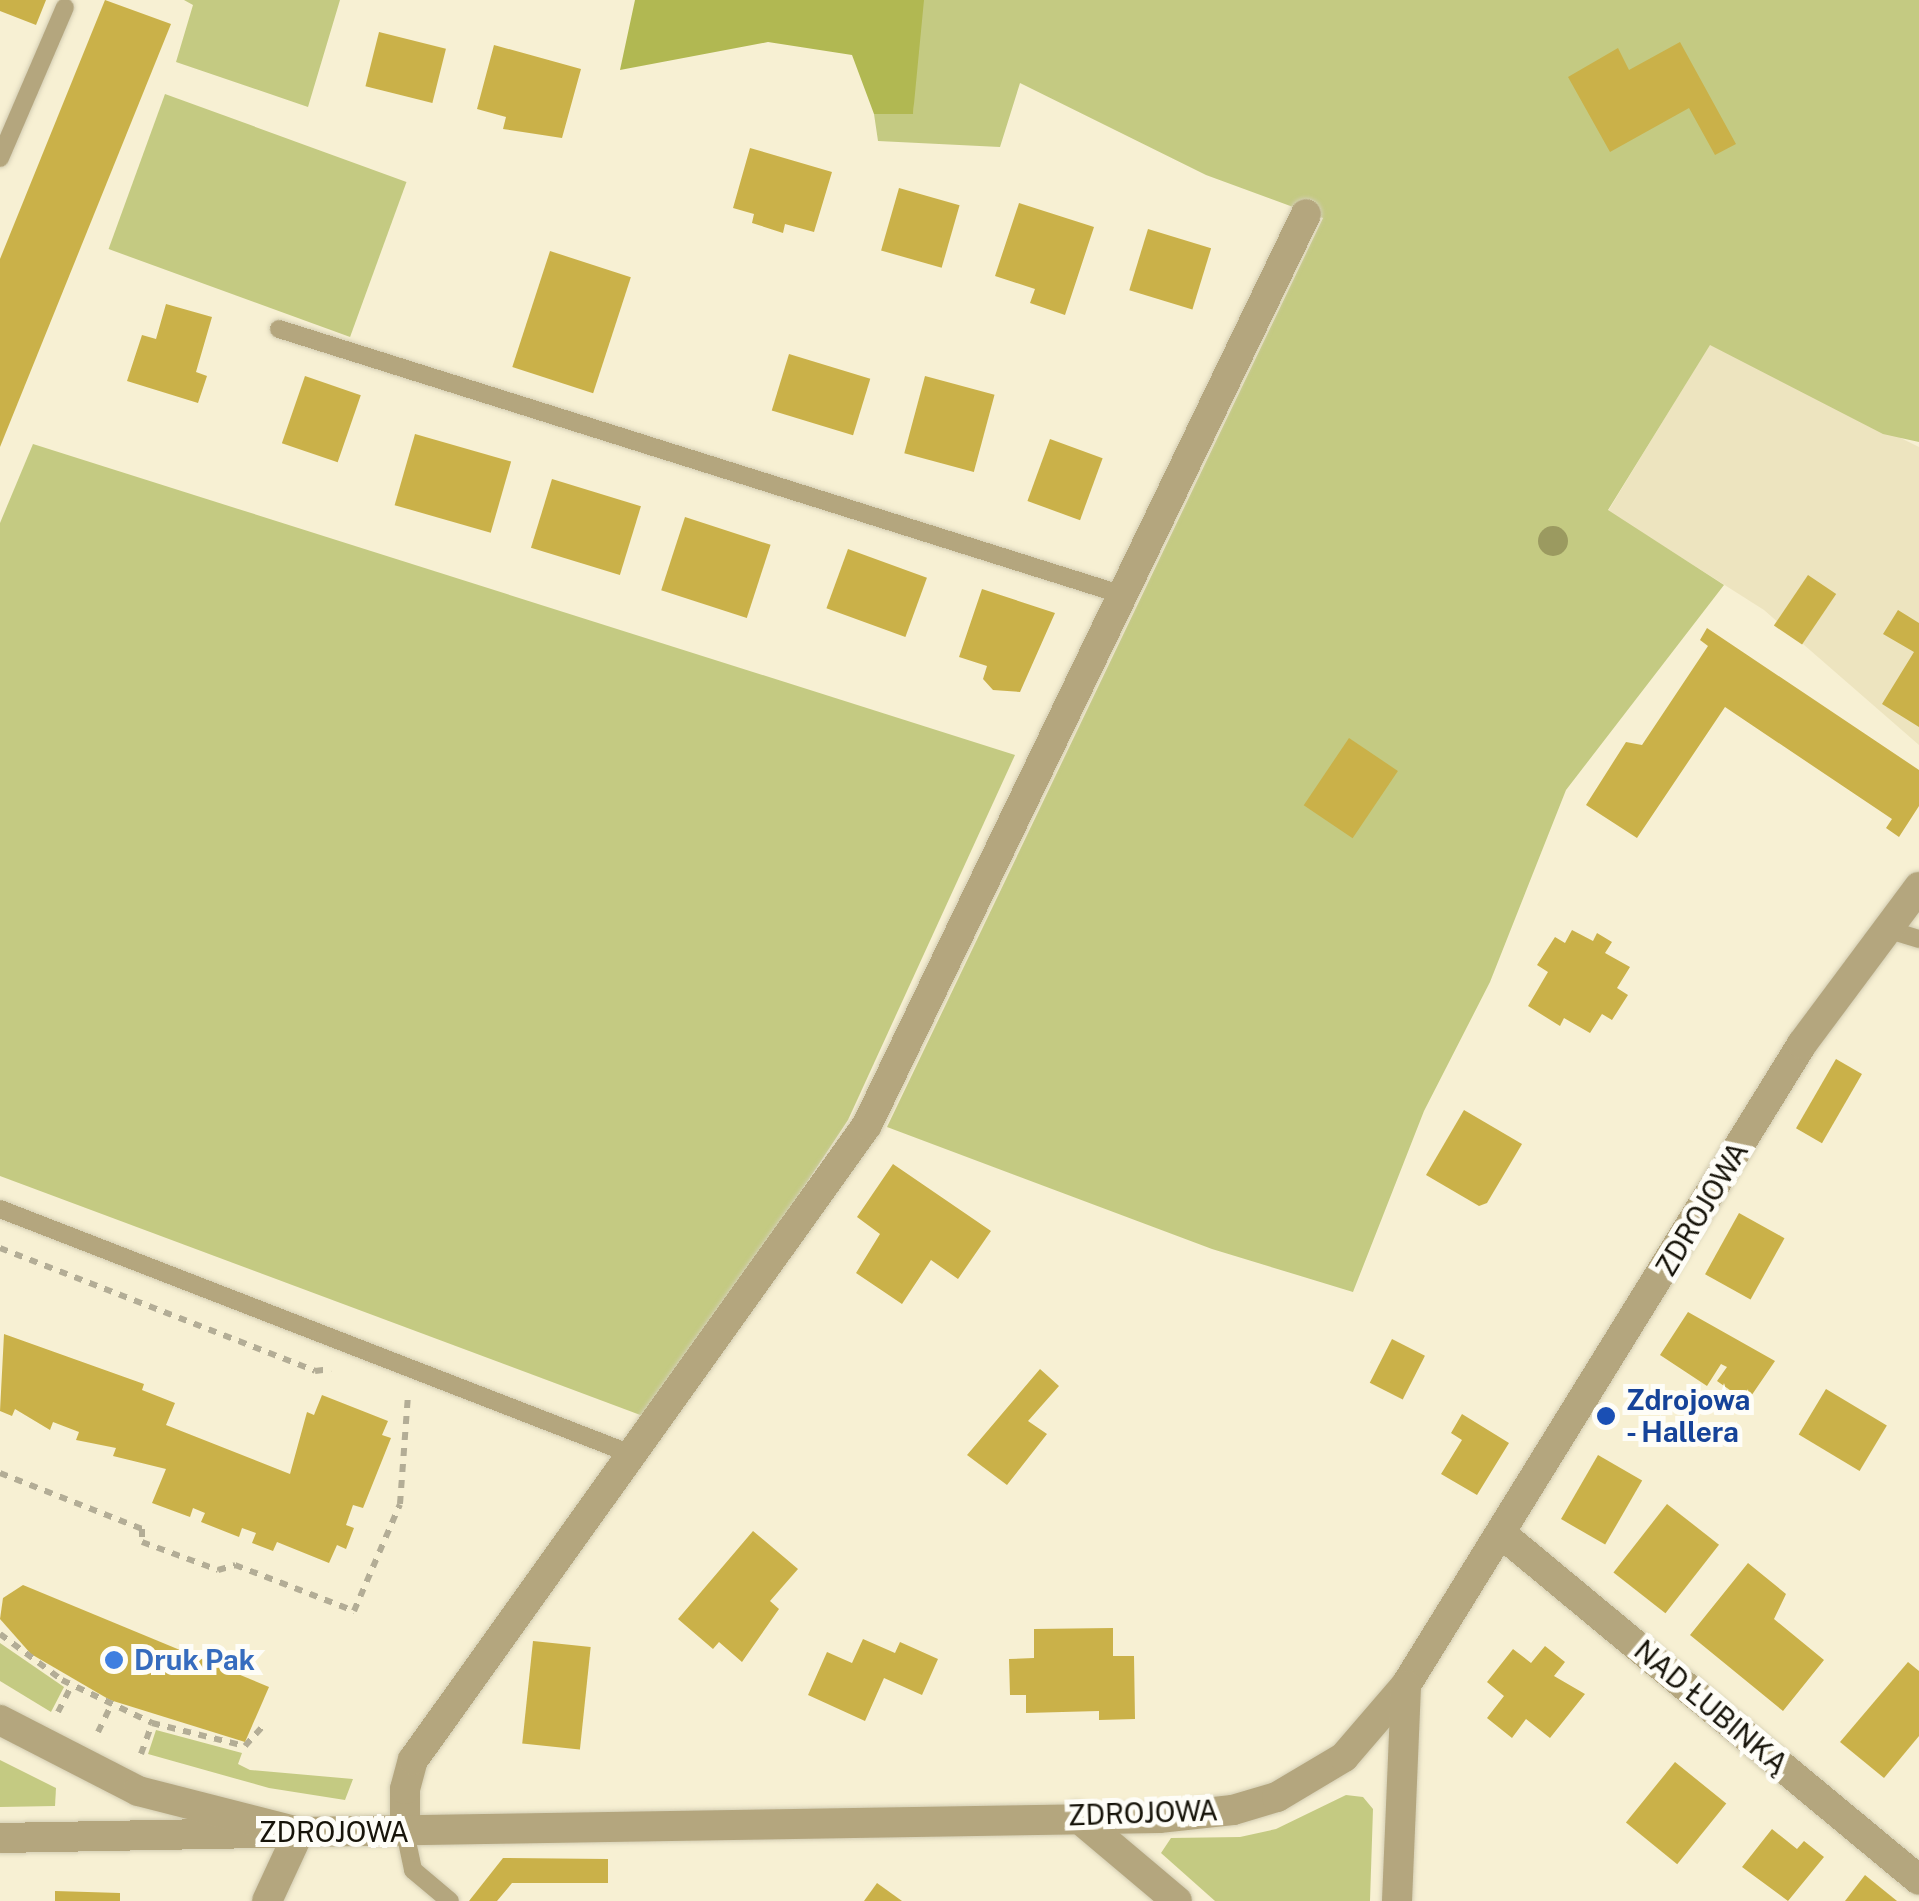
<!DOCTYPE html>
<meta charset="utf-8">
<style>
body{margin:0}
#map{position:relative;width:1919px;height:1901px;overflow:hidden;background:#f7f0d3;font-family:"Public Sans",sans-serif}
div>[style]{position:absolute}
.built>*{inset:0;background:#ede4bf}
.green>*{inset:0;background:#c4ca82;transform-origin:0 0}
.forest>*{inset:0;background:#b1b852}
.building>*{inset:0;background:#cab149;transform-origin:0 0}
.path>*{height:6px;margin-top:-3px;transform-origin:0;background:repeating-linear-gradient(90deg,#b3ad96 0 8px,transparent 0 16px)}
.roads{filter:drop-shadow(0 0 2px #d3cdb3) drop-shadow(0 0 2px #d3cdb3)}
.service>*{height:18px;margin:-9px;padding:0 9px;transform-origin:9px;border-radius:9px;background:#b4a67e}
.minor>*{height:30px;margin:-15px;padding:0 15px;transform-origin:15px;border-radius:15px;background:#b4a67e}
.tertiary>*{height:30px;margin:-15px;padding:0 15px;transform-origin:15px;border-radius:15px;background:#b4a67e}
.trees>*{width:30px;height:30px;margin:-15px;border-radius:50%;background:#9b9a60}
.dots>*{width:28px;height:28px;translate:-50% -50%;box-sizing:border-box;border:5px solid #fefdf7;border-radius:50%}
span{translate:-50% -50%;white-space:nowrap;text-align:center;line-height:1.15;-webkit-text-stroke:10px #fefdf7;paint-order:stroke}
.street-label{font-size:28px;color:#17140a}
.transit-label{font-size:28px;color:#164399;font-weight:700}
.left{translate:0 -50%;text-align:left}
.shop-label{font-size:28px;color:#366cbe;font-weight:700}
</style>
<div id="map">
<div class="built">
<i style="clip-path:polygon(1710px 344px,1919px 447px,1919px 745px,1764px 610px,1608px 511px)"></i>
</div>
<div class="green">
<i style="clip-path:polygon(184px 0,340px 0,308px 107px,176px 62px,193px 5px)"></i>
<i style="clip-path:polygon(918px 0,1919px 0,1919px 442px,1883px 434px,1710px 345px,1608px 510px,1724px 585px,1566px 790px,1490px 982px,1424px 1111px,1353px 1292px,1212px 1249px,887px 1127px,1323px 218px,1206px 175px,1020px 83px,1000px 147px,878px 141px,874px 114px,913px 114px)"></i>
<i style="left:165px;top:94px;width:257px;height:165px;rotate:20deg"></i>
<i style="clip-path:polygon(33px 444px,1015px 755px,848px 1120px,651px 1419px,0 1176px,0 523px)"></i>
<i style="clip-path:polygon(0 1643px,64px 1687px,51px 1712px,0 1681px)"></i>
<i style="clip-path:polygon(156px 1730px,242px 1753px,238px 1764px,250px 1770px,353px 1779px,345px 1800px,269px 1788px,148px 1754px)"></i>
<i style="clip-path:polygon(0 1760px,56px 1788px,55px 1806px,0 1807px)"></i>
<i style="clip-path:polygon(1346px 1795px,1363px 1797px,1373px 1809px,1370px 1901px,1215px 1901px,1161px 1853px,1171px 1838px,1240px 1837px,1276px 1829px)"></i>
</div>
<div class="forest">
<i style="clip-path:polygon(635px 0,924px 0,913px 114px,874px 114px,852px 55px,768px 42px,620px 70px)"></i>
</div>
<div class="building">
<i style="clip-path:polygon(0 0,46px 0,36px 25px,0 11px)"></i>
<i style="clip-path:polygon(105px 0,171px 24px,0 447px,0 259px)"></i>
<i style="left:379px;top:32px;width:69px;height:56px;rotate:14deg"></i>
<i style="clip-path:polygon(1680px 42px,1736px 144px,1715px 155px,1689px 108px,1610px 152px,1568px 77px,1618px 48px,1629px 70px)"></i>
<i style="clip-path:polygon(494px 45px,581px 69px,562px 138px,503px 129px,506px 117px,477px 109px)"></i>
<i style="clip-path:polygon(750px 148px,832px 172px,814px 232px,785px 224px,783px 233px,752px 223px,754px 214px,733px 208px)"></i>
<i style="left:899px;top:188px;width:63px;height:65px;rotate:16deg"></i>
<i style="clip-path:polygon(1019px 203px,1094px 227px,1065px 315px,1030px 303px,1035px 289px,995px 276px)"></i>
<i style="left:1148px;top:229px;width:66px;height:64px;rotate:17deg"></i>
<i style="left:550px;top:251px;width:85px;height:122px;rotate:18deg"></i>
<i style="clip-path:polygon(166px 304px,212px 317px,196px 372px,207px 376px,198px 403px,127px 381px,142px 335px,156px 339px)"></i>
<i style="left:789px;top:354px;width:85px;height:59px;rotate:17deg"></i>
<i style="left:305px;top:376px;width:59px;height:71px;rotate:19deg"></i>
<i style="left:925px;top:376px;width:72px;height:80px;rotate:15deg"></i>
<i style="left:415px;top:434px;width:100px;height:74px;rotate:16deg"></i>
<i style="left:1050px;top:439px;width:56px;height:66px;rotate:20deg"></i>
<i style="left:552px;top:479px;width:93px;height:72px;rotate:17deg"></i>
<i style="left:685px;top:517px;width:90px;height:77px;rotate:18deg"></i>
<i style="left:848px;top:549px;width:84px;height:63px;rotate:20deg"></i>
<i style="left:1808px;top:575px;width:34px;height:61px;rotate:34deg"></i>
<i style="clip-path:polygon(982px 589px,1055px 613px,1020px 692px,993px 690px,983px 679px,987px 666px,959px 657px)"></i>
<i style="clip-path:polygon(1898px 610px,1919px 623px,1919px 727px,1882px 704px,1914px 652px,1883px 634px)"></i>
<i style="clip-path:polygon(1707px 628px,1919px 770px,1919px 806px,1899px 837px,1886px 828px,1892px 819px,1725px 707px,1637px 838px,1586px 805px,1626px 742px,1642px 745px,1708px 646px,1700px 640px)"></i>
<i style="left:1349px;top:738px;width:59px;height:81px;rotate:34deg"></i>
<i style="clip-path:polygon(1572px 930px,1593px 941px,1597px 933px,1612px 942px,1605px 953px,1630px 967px,1617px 988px,1628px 995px,1612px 1020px,1602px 1014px,1590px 1033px,1564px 1018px,1560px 1026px,1528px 1006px,1548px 972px,1537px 965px,1555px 937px,1565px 943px)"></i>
<i style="left:1836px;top:1059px;width:30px;height:80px;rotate:30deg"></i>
<i style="clip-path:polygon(1464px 1110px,1522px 1144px,1487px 1203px,1479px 1206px,1426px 1175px)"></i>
<i style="clip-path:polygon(893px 1164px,991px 1231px,958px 1279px,931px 1260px,902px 1304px,856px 1273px,880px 1234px,857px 1217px)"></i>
<i style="left:1739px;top:1213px;width:52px;height:70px;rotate:29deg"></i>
<i style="clip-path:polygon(1688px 1312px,1775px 1361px,1747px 1402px,1717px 1381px,1727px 1367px,1721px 1364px,1707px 1386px,1660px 1355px)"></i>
<i style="clip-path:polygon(4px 1334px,144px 1384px,142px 1390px,175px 1403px,166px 1425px,290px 1474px,307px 1412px,314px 1415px,322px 1395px,388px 1421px,382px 1435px,391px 1438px,363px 1508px,353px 1505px,346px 1525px,354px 1528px,346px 1549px,337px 1545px,329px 1563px,277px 1542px,273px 1551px,252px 1543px,256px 1533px,242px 1528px,239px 1537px,201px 1522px,205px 1513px,193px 1508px,190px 1517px,152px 1503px,166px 1469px,113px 1456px,116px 1448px,76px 1440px,79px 1432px,53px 1422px,50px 1430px,15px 1409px,12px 1416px,0 1411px)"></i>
<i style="left:1392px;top:1339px;width:37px;height:49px;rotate:27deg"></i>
<i style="clip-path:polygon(1040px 1369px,1059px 1386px,1028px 1421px,1047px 1434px,1007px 1485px,967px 1455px)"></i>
<i style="left:1826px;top:1389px;width:71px;height:53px;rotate:31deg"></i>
<i style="clip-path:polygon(1462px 1414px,1509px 1443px,1477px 1495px,1441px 1474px,1462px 1440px,1451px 1433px)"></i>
<i style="left:1598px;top:1455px;width:51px;height:74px;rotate:30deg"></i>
<i style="left:1667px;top:1504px;width:66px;height:87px;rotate:38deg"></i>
<i style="clip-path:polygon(753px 1531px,798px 1569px,770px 1601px,779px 1609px,742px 1662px,719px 1642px,713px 1649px,678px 1619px)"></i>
<i style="clip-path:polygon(1748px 1563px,1786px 1594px,1774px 1619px,1824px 1660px,1783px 1711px,1690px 1635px)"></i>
<i style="clip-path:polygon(23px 1585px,269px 1687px,245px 1742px,110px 1700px,31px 1654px,0 1619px,3px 1598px)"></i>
<i style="clip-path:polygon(1113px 1628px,1113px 1656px,1134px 1656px,1135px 1719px,1099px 1720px,1099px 1711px,1026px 1713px,1026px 1695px,1010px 1695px,1009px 1659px,1034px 1658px,1034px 1629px)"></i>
<i style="clip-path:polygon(863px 1639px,895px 1653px,900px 1642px,938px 1659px,922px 1695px,884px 1678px,865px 1721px,808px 1695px,827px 1652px,852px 1663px)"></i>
<i style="left:533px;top:1641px;width:58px;height:103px;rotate:6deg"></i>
<i style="clip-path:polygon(1545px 1646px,1565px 1662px,1554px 1676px,1585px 1694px,1550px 1738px,1526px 1719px,1512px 1738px,1487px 1718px,1504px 1696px,1487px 1682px,1513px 1649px,1531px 1663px)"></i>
<i style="clip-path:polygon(1908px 1662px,1919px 1671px,1919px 1736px,1884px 1778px,1840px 1742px)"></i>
<i style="left:1675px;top:1762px;width:66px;height:78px;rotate:39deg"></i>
<i style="clip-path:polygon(1772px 1829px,1797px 1849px,1804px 1841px,1824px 1857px,1788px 1901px,1742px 1867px)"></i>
<i style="clip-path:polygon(503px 1858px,608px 1859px,608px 1883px,512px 1883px,497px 1901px,469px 1901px)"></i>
<i style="clip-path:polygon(1865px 1875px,1897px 1901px,1845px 1901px)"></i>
<i style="clip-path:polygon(877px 1883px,902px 1901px,864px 1901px)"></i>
<i style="clip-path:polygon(55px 1891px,120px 1893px,120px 1901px,55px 1901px)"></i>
</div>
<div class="path">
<i style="left:0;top:1248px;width:338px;rotate:21.3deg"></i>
<i style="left:315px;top:1371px;width:16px;rotate:-7deg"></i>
<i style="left:0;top:1473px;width:153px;rotate:21.5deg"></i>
<i style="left:142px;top:1529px;width:13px;rotate:90deg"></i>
<i style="left:142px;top:1542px;width:81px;rotate:20.2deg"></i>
<i style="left:218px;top:1570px;width:18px;rotate:-16deg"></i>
<i style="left:235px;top:1565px;width:128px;rotate:21.1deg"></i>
<i style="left:354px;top:1611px;width:116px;rotate:-66.7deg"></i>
<i style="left:400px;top:1504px;width:109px;rotate:-85.8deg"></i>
<i style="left:0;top:1634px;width:77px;rotate:36.6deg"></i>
<i style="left:62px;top:1680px;width:100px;rotate:25.5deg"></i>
<i style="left:152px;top:1723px;width:96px;rotate:13.9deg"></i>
<i style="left:245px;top:1746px;width:30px;rotate:-48deg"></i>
<i style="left:58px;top:1712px;width:30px;rotate:-63deg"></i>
<i style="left:98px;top:1732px;width:30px;rotate:-64deg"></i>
<i style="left:141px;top:1754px;width:33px;rotate:-70deg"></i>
</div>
<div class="roads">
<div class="service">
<i style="left:0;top:158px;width:164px;rotate:-66.7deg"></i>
<i style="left:279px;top:329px;width:885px;rotate:17.49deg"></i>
<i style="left:1883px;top:928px;width:38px;rotate:17deg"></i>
<i style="left:0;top:1209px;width:682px;rotate:21.22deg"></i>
<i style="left:405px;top:1832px;width:39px;rotate:78deg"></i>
<i style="left:413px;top:1870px;width:48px;rotate:40deg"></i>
</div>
<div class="minor">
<i style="left:1503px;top:1535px;width:540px;rotate:39.67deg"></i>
<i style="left:405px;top:1832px;width:43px;rotate:-90deg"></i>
<i style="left:405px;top:1789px;width:30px;rotate:-75deg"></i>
<i style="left:413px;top:1760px;width:781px;rotate:-54.44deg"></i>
<i style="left:867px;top:1125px;width:1011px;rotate:-64.27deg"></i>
<i style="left:0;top:1838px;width:299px;rotate:-1.1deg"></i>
<i style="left:299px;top:1832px;width:76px;rotate:114.9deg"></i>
</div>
<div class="tertiary">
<i style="left:0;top:1720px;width:155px;rotate:27.2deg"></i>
<i style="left:138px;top:1791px;width:166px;rotate:14.3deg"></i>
<i style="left:299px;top:1832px;width:860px;rotate:-0.93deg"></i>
<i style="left:1159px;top:1818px;width:74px;rotate:-6.2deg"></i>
<i style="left:1233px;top:1810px;width:46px;rotate:-16.5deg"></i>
<i style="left:1277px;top:1797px;width:78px;rotate:-30.8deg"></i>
<i style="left:1344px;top:1757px;width:95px;rotate:-49.3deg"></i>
<i style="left:1406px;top:1685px;width:753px;rotate:-58.29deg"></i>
<i style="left:1802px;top:1044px;width:196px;rotate:-53.3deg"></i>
<i style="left:1076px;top:1816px;width:132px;rotate:40.1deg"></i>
<i style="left:1397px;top:1901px;width:216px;rotate:-87.6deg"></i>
</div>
</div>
<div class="trees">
<i style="left:1553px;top:541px"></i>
</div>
<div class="dots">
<i style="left:1606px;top:1416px;background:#1a4fb4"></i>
<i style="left:114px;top:1660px;background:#3f7fe0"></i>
</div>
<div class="street-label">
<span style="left:1702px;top:1209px;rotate:-59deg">ZDROJOWA</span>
<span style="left:1711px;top:1707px;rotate:40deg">NAD ŁUBINKĄ</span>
<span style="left:1143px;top:1813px;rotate:-2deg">ZDROJOWA</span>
<span style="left:334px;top:1832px">ZDROJOWA</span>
</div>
<div class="transit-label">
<span class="left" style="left:1626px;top:1416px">Zdrojowa<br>- Hallera</span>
</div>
<div class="shop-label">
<span class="left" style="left:134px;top:1660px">Druk Pak</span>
</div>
</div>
